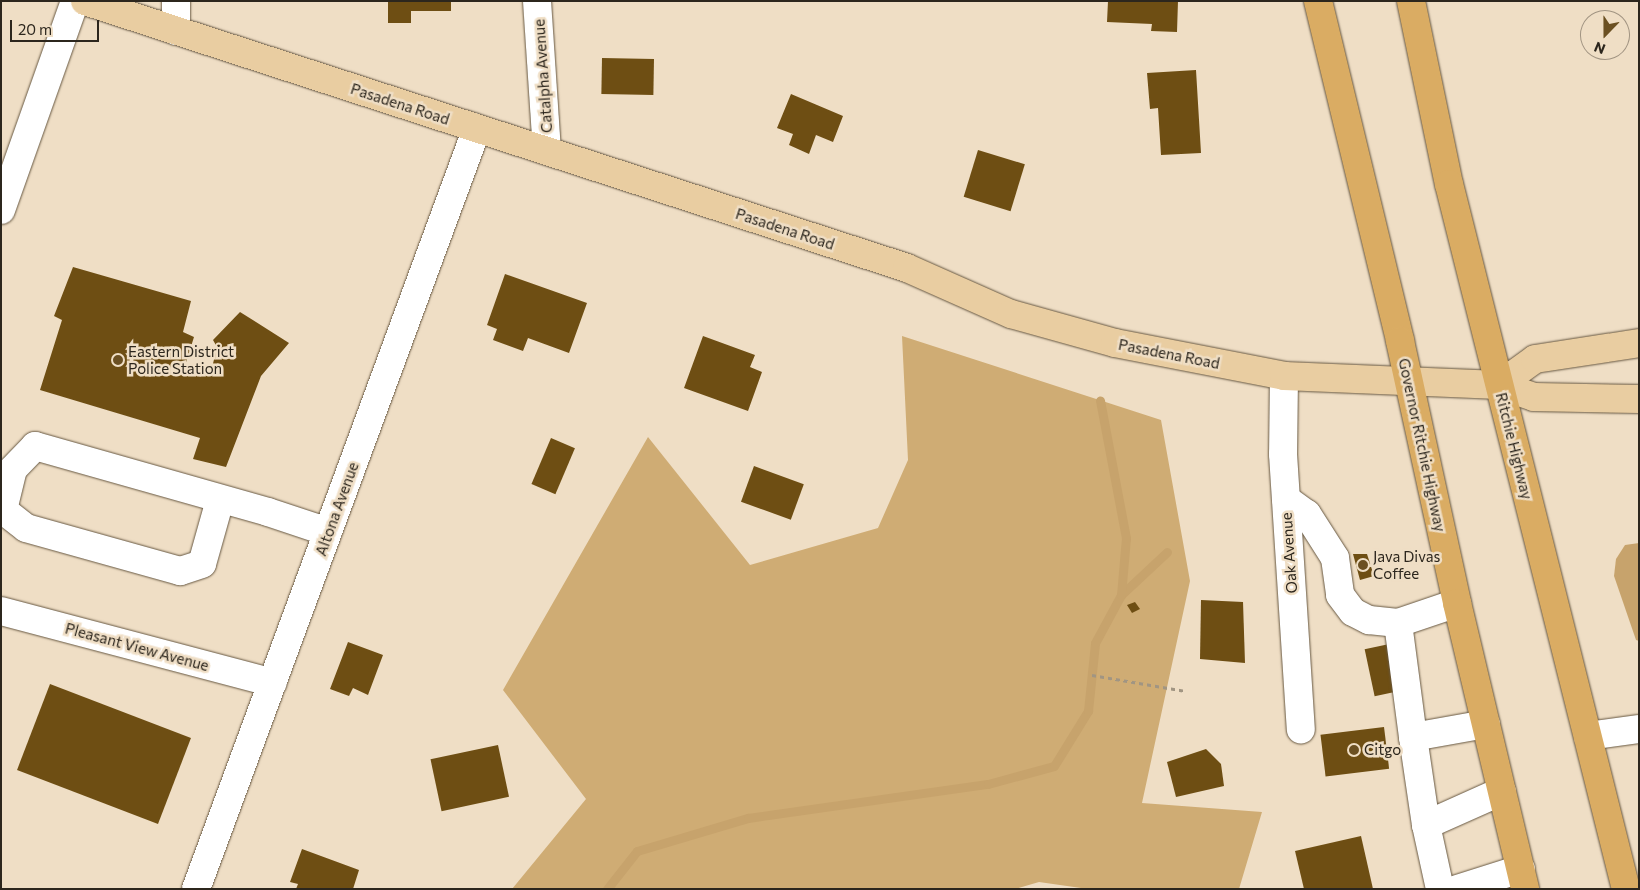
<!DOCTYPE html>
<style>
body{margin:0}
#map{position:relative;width:1640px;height:890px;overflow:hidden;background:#efdec5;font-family:Commissioner,sans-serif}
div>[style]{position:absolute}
.forest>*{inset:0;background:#cfac74}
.water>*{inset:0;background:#c7a36c}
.stream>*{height:9px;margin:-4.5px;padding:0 4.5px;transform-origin:4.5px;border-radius:4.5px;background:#c7a36c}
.building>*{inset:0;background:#6e4e13;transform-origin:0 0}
.path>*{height:3px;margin-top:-1.5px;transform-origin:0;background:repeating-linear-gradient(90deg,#a19582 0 4px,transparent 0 8px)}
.roads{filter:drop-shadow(0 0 1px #675842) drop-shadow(0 0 1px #675842)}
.minor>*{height:28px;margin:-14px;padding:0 14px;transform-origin:14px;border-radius:14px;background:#fff}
.major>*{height:28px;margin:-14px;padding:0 14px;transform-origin:14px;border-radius:14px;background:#e9cda1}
.highway>*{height:28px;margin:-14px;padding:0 14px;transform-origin:14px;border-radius:14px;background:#daac63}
.dots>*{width:14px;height:14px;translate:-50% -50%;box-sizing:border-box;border:2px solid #efdec5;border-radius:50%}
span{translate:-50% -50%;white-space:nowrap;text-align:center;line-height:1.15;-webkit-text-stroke:5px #efdec5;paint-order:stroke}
.street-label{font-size:15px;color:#2c261d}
.poi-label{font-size:15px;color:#2c261d}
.left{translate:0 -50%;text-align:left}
.frame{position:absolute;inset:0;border:2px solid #2c261d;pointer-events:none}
.north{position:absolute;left:1580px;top:10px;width:50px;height:50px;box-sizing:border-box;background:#efdec5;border:1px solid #a19482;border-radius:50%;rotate:202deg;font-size:14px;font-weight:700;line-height:20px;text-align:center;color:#2c261d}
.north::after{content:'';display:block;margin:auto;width:18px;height:22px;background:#6b5022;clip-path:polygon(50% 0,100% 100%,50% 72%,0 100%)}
.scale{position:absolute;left:10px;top:20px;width:89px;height:22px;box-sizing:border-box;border:2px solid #2c261d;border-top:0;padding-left:6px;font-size:15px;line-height:18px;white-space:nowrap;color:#2c261d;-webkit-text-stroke:4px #efdec5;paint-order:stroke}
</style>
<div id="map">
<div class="forest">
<i style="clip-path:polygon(902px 336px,1161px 420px,1190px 581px,1142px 803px,1262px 812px,1239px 889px,1088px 889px,1039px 882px,1015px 889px,512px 889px,586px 799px,503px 690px,648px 437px,750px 565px,878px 528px,908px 460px)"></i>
</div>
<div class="water">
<i style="clip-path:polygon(1639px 543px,1639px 641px,1636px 640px,1614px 576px,1616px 559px,1625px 545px)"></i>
</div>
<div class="stream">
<i style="left:1121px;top:595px;width:63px;rotate:-43.1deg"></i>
<i style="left:607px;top:889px;width:48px;rotate:-51.7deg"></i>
<i style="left:637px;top:851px;width:116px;rotate:-16.6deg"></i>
<i style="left:748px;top:818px;width:242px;rotate:-8.1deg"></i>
<i style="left:988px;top:784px;width:68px;rotate:-15.3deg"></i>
<i style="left:1054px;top:766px;width:65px;rotate:-58.3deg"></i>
<i style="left:1088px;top:711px;width:68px;rotate:-84.1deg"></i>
<i style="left:1095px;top:643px;width:55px;rotate:-61.6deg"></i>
<i style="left:1121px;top:595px;width:57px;rotate:-85deg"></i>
<i style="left:1126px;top:538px;width:140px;rotate:-100.7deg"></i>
</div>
<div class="building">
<i style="clip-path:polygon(388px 1px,451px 1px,451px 11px,411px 11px,411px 23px,388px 23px)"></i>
<i style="clip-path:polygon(1108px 1px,1178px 1px,1177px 32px,1151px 31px,1152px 24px,1107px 22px)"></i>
<i style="left:602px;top:58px;width:52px;height:36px;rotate:1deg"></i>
<i style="clip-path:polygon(1196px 70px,1201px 153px,1161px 155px,1158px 108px,1150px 109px,1147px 73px)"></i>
<i style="clip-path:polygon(791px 94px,843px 116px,833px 142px,816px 135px,809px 154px,789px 145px,793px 134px,777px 128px)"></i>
<i style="left:978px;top:150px;width:49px;height:49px;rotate:17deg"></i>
<i style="clip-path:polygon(73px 267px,191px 301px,183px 332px,194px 337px,183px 372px,210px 376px,217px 347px,213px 340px,240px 312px,289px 343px,261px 376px,226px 467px,193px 459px,200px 438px,40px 390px,62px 320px,54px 316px)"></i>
<i style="clip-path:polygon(505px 274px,587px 303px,569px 353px,528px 338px,523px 351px,493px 340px,497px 329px,487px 325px)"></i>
<i style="clip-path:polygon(703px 336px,755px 355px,750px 367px,762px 372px,748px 411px,684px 388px)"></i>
<i style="left:551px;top:438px;width:26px;height:50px;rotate:23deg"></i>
<i style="left:754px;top:466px;width:53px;height:38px;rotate:20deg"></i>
<i style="clip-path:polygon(1353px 554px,1367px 554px,1374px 576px,1360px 580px)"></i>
<i style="clip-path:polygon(1201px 600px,1243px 602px,1245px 663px,1200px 659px)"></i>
<i style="clip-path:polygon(1135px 602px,1140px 609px,1132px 613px,1127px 605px)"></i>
<i style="clip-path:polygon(348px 642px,383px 655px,368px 695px,353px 688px,349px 696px,330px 689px)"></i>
<i style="left:1394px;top:643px;width:48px;height:30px;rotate:78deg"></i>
<i style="left:50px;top:684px;width:151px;height:92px;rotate:21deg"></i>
<i style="left:1384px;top:727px;width:42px;height:64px;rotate:83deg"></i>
<i style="left:498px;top:745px;width:53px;height:69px;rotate:78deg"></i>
<i style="clip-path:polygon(1206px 749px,1221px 764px,1224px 786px,1176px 797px,1167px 762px)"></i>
<i style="clip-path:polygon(1361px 836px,1373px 889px,1304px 889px,1295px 851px)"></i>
<i style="clip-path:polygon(302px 849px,359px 870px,353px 889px,296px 889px,298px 884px,290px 882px)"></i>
</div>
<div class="path">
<i style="left:1092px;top:675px;width:95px;rotate:9.7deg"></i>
</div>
<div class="roads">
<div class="minor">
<i style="left:176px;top:1px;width:30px;rotate:90deg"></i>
<i style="left:537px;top:1px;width:150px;rotate:86.2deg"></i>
<i style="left:1px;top:210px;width:222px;rotate:-70.5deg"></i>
<i style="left:1284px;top:376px;width:78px;rotate:90.7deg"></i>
<i style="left:1283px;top:454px;width:276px;rotate:86.3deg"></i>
<i style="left:1286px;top:499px;width:26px;rotate:36deg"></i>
<i style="left:1307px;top:514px;width:52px;rotate:57.5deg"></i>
<i style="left:1335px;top:558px;width:37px;rotate:82deg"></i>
<i style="left:1340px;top:595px;width:21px;rotate:53deg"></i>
<i style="left:1353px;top:612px;width:18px;rotate:27deg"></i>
<i style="left:1369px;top:620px;width:29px;rotate:6deg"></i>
<i style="left:220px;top:500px;width:66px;rotate:105.7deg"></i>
<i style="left:202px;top:564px;width:23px;rotate:162deg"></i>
<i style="left:180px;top:571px;width:160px;rotate:-164.4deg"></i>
<i style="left:26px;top:528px;width:29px;rotate:-142deg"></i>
<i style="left:3px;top:510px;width:42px;rotate:-76.3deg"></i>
<i style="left:13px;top:469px;width:32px;rotate:-46deg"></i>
<i style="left:35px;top:446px;width:242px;rotate:15.8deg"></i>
<i style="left:268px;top:512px;width:63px;rotate:18.4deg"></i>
<i style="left:1px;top:611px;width:281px;rotate:14.8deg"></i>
<i style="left:1588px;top:736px;width:51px;rotate:-7.8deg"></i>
<i style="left:1413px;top:737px;width:115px;rotate:-97.5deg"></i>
<i style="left:1398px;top:623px;width:62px;rotate:-18.7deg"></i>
<i style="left:1426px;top:825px;width:89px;rotate:-98.4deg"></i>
<i style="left:1413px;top:737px;width:74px;rotate:-10.1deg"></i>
<i style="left:196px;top:889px;width:811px;rotate:-69.73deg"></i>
<i style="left:1440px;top:889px;width:66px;rotate:-102.3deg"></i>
<i style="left:1426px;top:825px;width:83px;rotate:-24.1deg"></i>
<i style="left:1457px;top:889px;width:67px;rotate:-17.4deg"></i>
</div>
<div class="major">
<i style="left:85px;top:1px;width:864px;rotate:17.99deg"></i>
<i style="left:907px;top:268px;width:114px;rotate:23.9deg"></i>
<i style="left:1011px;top:314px;width:108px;rotate:15.6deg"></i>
<i style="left:1115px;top:343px;width:172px;rotate:11deg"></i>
<i style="left:1284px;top:376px;width:215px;rotate:2.4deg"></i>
<i style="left:1499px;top:385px;width:37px;rotate:19deg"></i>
<i style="left:1534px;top:397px;width:105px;rotate:1.1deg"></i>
<i style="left:1499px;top:385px;width:44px;rotate:-35.8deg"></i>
<i style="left:1535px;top:359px;width:105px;rotate:-8.7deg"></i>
</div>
<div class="highway">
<i style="left:1318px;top:1px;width:350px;rotate:76.4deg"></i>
<i style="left:1400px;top:341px;width:268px;rotate:77.7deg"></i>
<i style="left:1457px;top:603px;width:294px;rotate:76.6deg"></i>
<i style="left:1411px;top:1px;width:187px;rotate:78.3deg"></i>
<i style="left:1449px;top:184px;width:727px;rotate:75.91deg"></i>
</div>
</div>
<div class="dots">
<i style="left:118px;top:360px;background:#6b5022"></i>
<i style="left:1363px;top:565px;background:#6b5022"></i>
<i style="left:1354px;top:750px;background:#6b5022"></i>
</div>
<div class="street-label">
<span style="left:543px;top:76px;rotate:-94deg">Catalpha Avenue</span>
<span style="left:400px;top:104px;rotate:18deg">Pasadena Road</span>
<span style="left:785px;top:229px;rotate:18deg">Pasadena Road</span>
<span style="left:1169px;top:354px;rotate:11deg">Pasadena Road</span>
<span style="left:1422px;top:445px;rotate:78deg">Governor Ritchie Highway</span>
<span style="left:1514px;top:446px;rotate:76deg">Ritchie Highway</span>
<span style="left:337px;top:509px;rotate:-70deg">Altona Avenue</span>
<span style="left:1289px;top:553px;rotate:-94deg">Oak Avenue</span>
<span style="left:137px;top:647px;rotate:15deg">Pleasant View Avenue</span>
</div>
<div class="poi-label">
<span class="left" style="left:128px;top:360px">Eastern District<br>Police Station</span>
<span class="left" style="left:1373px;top:565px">Java Divas<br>Coffee</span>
<span class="left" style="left:1364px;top:750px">Citgo</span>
</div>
<div class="frame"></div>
<div class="north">N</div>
<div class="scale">20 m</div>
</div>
